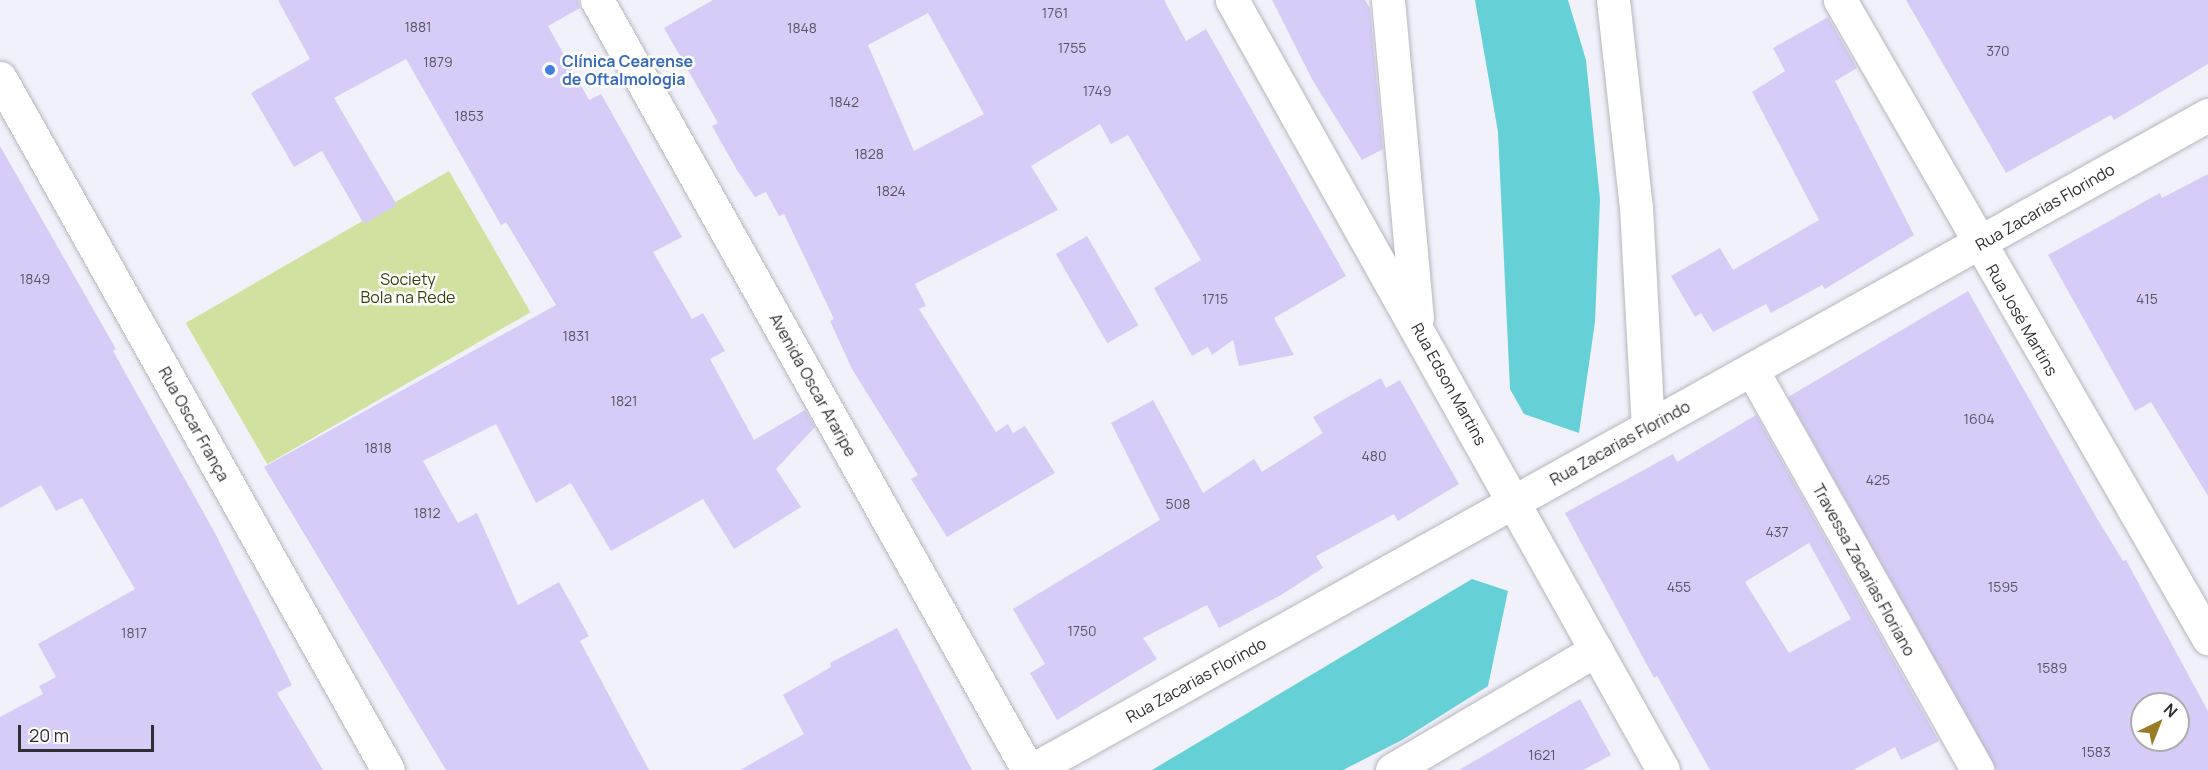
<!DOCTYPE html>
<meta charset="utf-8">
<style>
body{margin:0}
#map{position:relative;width:2208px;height:770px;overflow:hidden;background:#f1f1fb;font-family:Manrope,sans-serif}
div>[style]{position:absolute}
.green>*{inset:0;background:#d1e1a0;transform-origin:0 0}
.water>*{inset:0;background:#65d0d6}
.building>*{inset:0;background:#d7ccf7;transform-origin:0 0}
.roads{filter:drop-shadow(0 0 2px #b6b6bf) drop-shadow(0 0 2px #b6b6bf)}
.minor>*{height:33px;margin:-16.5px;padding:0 16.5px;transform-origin:16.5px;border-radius:16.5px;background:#fff}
.dots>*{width:16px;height:16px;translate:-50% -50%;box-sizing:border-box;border:3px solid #fff;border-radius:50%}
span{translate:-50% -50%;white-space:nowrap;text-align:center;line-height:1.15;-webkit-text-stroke:5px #fff;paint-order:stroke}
.number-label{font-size:14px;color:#595664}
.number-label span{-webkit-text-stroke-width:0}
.shop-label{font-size:16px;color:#366cbe;font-weight:700}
.left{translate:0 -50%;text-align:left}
.street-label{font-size:16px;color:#2f2f33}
.park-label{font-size:16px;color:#38420a}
.north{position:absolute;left:2130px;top:692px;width:60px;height:60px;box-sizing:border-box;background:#fff;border:2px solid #acacad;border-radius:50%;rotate:43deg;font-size:16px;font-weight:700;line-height:24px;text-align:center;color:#2f2f33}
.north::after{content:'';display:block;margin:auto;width:21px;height:27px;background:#997d25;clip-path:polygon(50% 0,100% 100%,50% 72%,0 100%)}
.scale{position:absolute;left:18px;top:725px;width:136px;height:27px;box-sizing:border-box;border:3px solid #2f2f33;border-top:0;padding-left:8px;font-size:18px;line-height:21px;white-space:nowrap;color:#2f2f33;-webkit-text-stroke:4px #fff;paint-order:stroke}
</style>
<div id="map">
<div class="green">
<i style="left:449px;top:171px;width:163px;height:304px;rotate:60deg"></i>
</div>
<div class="water">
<i style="clip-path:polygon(1475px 0,1568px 0,1586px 60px,1600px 199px,1595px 322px,1579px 433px,1524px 414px,1510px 389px,1498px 132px)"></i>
<i style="clip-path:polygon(1472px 579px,1508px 591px,1488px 686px,1402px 740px,1343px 770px,1152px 770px)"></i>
</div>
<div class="building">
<i style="clip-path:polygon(278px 0,578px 0,580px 8px,548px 26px,589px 100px,601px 94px,682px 237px,653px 252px,692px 319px,703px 313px,725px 351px,710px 359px,754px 440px,805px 410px,815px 427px,776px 469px,801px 507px,734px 549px,703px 499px,611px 551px,571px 483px,536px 503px,496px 424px,423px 461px,458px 523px,477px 513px,518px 605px,559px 582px,589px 636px,580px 641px,649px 770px,446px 770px,264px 467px,556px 305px,506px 222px,501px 225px,406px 59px,334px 98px,397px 205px,364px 224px,322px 151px,294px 167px,251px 93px,310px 59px)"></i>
<i style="clip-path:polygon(evenodd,713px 0,1164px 0,1186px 41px,1206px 29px,1346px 276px,1274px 318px,1294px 355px,1239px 366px,1233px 340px,1212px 355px,1208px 347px,1192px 356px,1154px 288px,1201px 260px,1128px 135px,1111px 144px,1100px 124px,1031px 166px,1058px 210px,915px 284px,926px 306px,919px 309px,996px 432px,1008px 424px,1013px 433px,1025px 426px,1055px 473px,947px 537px,911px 479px,918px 475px,852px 369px,830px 321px,834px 319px,784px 214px,779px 216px,766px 192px,755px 197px,737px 170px,712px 126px,718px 123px,664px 28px,713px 0,928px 13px,984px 114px,914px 151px,868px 45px,928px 13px)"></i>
<i style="clip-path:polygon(1272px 0,1365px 0,1370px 9px,1383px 149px,1362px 160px,1313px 81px)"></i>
<i style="clip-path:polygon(1906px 0,2208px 0,2208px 64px,2114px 120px,2111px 115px,2006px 173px)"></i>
<i style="clip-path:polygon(1828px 17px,1857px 68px,1835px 81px,1914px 235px,1825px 289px,1822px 285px,1771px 313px,1766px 304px,1713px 332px,1701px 313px,1695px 317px,1671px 276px,1720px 248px,1733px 270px,1819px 220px,1752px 92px,1785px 71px,1773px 48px)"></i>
<i style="clip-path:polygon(0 146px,116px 349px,113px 351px,215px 533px,292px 685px,277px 693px,323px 770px,0 770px,0 717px,43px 694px,39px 686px,56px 677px,38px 644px,135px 589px,82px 498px,56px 511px,41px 485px,0 508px)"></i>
<i style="clip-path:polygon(2208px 174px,2208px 496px,2151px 402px,2135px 411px,2048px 255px,2160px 193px,2162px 198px)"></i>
<i style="left:1087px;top:236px;width:103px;height:36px;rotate:60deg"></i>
<i style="clip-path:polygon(evenodd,1968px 291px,2095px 515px,2123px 561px,2126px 560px,2208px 711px,2208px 770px,1997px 770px,1788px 397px,1968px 291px,2142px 704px,2178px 704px,2178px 740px,2142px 740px,2142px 704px)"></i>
<i style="clip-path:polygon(1381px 378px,1386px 388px,1400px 380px,1459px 484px,1398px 521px,1394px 514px,1316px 556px,1323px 568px,1281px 595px,1219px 628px,1207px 605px,1143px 638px,1157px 659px,1057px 720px,1030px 673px,1045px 664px,1013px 609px,1160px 520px,1111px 423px,1153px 400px,1203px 493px,1254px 459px,1262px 472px,1323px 433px,1313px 417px)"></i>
<i style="clip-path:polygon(evenodd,1756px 415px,1939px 741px,1901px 760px,1895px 747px,1853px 770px,1710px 770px,1657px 676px,1654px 678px,1565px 513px,1673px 454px,1677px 462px,1756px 415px,1809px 543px,1851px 619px,1789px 653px,1745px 582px,1809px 543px)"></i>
<i style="clip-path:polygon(897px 628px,972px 770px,740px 770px,804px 734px,783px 695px,831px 667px,830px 663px)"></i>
<i style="clip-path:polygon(1580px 699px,1611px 755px,1583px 770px,1459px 770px)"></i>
</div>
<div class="roads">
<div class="minor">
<i style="left:597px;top:0;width:882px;rotate:60.76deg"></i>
<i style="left:1232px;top:0;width:882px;rotate:60.76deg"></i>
<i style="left:1388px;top:0;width:319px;rotate:84.8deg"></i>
<i style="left:1613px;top:0;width:208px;rotate:83.7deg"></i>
<i style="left:1636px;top:207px;width:220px;rotate:86.9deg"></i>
<i style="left:1840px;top:0;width:737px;rotate:60.02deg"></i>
<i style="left:0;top:78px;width:793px;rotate:60.72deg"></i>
<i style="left:1752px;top:370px;width:459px;rotate:60.6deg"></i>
<i style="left:1032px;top:770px;width:1346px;rotate:-29.12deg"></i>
<i style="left:1392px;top:770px;width:237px;rotate:-30.5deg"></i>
</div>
</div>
<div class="dots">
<i style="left:550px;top:70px;background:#3f7fe0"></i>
</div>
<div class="number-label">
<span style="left:1055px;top:13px">1761</span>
<span style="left:418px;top:27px">1881</span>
<span style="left:802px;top:28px">1848</span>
<span style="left:1072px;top:48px">1755</span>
<span style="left:1998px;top:51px">370</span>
<span style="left:438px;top:62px">1879</span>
<span style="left:1097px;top:91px">1749</span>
<span style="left:844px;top:102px">1842</span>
<span style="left:469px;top:116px">1853</span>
<span style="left:869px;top:154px">1828</span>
<span style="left:891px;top:191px">1824</span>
<span style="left:35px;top:279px">1849</span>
<span style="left:1215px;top:299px">1715</span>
<span style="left:2147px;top:299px">415</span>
<span style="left:576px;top:336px">1831</span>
<span style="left:624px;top:401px">1821</span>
<span style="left:1979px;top:419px">1604</span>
<span style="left:378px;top:448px">1818</span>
<span style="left:1374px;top:456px">480</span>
<span style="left:1878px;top:480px">425</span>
<span style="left:1178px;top:504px">508</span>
<span style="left:427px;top:513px">1812</span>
<span style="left:1777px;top:532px">437</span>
<span style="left:1679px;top:587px">455</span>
<span style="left:2003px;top:587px">1595</span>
<span style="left:1082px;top:631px">1750</span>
<span style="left:134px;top:633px">1817</span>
<span style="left:2052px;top:668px">1589</span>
<span style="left:2096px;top:752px">1583</span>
<span style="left:1542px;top:755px">1621</span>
</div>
<div class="shop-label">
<span class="left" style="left:562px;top:70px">Clínica Cearense<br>de Oftalmologia</span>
</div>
<div class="street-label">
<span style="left:2045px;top:207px;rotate:-30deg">Rua Zacarias Florindo</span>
<span style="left:2022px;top:320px;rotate:60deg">Rua José Martins</span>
<span style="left:1449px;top:384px;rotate:61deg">Rua Edson Martins</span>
<span style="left:813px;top:385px;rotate:61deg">Avenida Oscar Araripe</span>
<span style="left:194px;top:424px;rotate:61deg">Rua Oscar França</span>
<span style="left:1620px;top:443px;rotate:-29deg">Rua Zacarias Florindo</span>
<span style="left:1864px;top:570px;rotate:61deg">Travessa Zacarias Floriano</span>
<span style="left:1196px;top:680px;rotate:-29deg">Rua Zacarias Florindo</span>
</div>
<div class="park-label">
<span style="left:408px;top:288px">Society<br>Bola na Rede</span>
</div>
<div class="north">N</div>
<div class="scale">20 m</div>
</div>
